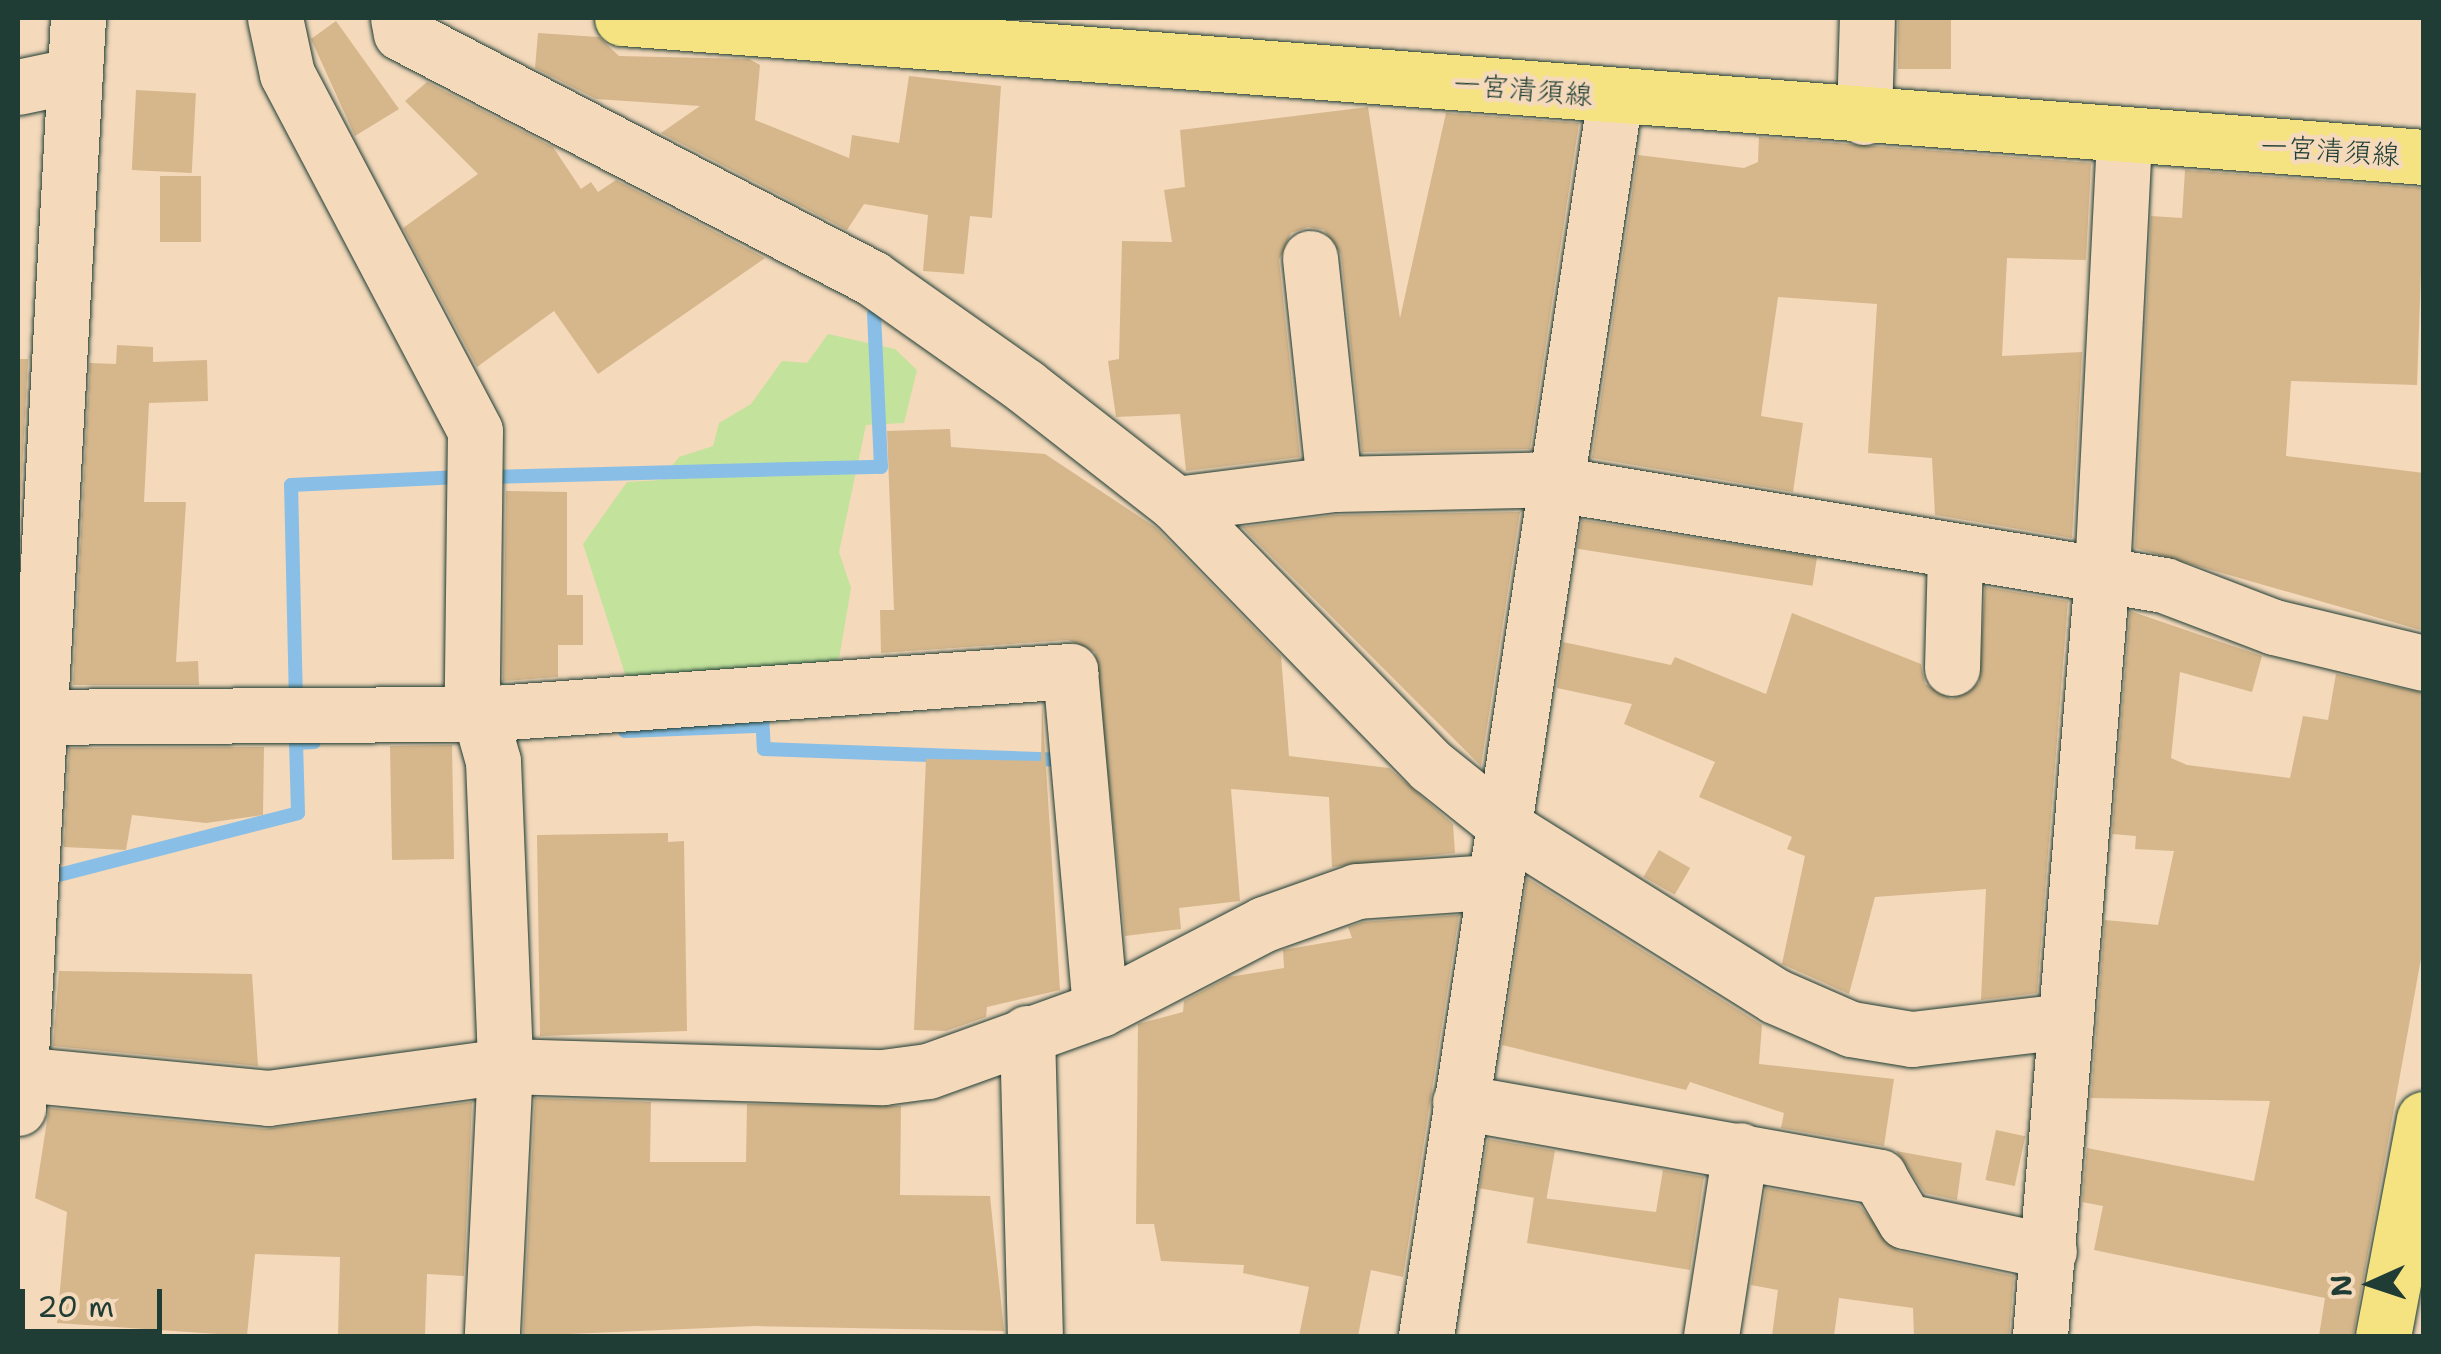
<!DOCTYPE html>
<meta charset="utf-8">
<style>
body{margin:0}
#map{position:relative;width:2441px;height:1354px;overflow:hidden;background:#f4d9bb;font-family:"Shantell Sans","Klee One",sans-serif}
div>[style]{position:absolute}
.green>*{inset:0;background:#c3e39c}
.stream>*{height:14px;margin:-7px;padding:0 7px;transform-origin:7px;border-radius:7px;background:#89bfe6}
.building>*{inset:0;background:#d6b78c;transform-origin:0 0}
.roads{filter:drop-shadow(0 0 2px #1f3d34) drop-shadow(0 0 2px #1f3d34)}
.minor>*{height:55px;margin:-27.5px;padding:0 27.5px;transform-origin:27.5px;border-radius:27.5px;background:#f4d9bb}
.major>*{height:55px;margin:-27.5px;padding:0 27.5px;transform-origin:27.5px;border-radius:27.5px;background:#f5e382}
span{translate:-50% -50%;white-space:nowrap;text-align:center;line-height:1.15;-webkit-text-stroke:9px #f4d9bb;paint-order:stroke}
.street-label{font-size:28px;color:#1f3d34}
.frame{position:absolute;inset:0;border:20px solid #1f3d34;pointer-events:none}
.north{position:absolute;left:2321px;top:1234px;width:100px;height:100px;-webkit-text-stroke:8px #f4d9bb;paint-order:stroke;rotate:267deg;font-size:28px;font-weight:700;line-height:40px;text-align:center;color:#1f3d34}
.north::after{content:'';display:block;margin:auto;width:35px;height:45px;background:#1f3d34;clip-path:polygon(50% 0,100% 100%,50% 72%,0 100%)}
.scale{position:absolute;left:20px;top:1289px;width:142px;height:45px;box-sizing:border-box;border:5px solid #1f3d34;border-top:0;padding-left:12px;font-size:30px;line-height:35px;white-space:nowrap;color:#1f3d34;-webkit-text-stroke:8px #f4d9bb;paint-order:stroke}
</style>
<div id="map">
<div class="green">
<i style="clip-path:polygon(828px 334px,895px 349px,917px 370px,904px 423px,866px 425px,839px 552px,851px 588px,839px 659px,818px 679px,628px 683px,583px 544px,627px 482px,661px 480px,679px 457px,713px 446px,719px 423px,751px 404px,782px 361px,807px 363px)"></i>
</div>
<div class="stream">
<i style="left:487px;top:477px;width:394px;rotate:-1.5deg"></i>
<i style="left:881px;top:467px;width:153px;rotate:-92.6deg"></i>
<i style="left:296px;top:703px;width:218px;rotate:-91.3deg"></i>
<i style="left:291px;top:485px;width:169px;rotate:-2.7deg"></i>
<i style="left:625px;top:731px;width:130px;rotate:-2.2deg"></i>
<i style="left:755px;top:726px;width:14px;rotate:-60deg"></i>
<i style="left:762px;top:714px;width:35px;rotate:87deg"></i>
<i style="left:764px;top:749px;width:303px;rotate:2.1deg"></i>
<i style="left:51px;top:877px;width:255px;rotate:-14.5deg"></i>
<i style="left:298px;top:813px;width:70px;rotate:-91.6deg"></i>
<i style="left:296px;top:743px;width:18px;rotate:-3deg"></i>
</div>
<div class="building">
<i style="left:1898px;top:18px;width:53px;height:51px"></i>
<i style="clip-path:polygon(336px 21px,399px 109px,355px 136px,311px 39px)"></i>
<i style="clip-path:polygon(538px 33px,599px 37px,619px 56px,749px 59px,760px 65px,755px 120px,849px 158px,852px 135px,899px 143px,909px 76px,1001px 86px,992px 218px,970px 216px,964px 274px,923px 271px,928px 215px,864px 204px,847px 230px,661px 133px,700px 106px,596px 99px,535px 68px)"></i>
<i style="clip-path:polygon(427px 82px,553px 147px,581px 189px,591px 182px,598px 192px,616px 180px,765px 258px,598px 374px,554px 311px,477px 367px,403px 228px,478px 174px,405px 101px)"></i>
<i style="left:136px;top:90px;width:60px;height:80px;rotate:3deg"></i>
<i style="clip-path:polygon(1368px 107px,1400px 318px,1446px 113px,1579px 123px,1530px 449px,1362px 452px,1341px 254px,1324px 230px,1308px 227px,1291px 233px,1279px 260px,1300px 457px,1186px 471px,1180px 414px,1116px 417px,1108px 361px,1119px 359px,1122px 241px,1172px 242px,1164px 190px,1185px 187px,1180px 130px)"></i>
<i style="clip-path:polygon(1759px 137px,2091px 163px,2086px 260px,2007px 258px,2002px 356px,2082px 352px,2072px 538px,1935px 515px,1932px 458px,1868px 453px,1877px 304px,1778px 297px,1761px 416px,1803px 423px,1793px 492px,1592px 458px,1638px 155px,1744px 168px,1758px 162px)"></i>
<i style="clip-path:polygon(2185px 170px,2424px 188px,2417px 385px,2291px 381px,2286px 456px,2424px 473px,2424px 631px,2135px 548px,2151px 216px,2182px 218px)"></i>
<i style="left:160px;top:176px;width:41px;height:66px"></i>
<i style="clip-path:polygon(117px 345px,153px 347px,153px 362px,207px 360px,208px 401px,149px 403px,144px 502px,186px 502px,176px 662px,198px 661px,199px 685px,73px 685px,90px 363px,116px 364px)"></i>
<i style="clip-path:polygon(18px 359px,28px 359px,18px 549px)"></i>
<i style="clip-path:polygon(950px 429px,951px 447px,1045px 454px,1155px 527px,1281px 656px,1289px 756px,1389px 768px,1453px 824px,1455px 853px,1332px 867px,1329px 797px,1231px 789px,1240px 901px,1179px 908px,1181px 929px,1125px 936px,1095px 652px,1068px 640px,881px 653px,880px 610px,894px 610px,887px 431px)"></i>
<i style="clip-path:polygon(506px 491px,567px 492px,567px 595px,583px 595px,583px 645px,558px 645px,558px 677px,503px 681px)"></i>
<i style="clip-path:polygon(1520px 512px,1481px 766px,1242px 527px,1336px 515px)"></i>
<i style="left:1582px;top:520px;width:238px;height:29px;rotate:9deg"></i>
<i style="clip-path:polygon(1985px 587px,2068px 601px,2037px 993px,1981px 1000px,1986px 889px,1875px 897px,1849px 994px,1782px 964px,1805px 856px,1787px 849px,1792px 837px,1699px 797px,1715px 762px,1624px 724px,1632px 704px,1557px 688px,1563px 642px,1671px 665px,1675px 657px,1766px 694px,1792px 613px,1921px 664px,1925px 684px,1952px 699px,1979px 683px)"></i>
<i style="clip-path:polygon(2130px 611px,2262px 656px,2252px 692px,2180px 672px,2171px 758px,2187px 765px,2290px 778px,2303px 716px,2328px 720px,2336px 674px,2424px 693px,2424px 942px,2353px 1336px,2319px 1336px,2325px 1298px,2094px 1250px,2103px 1206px,2082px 1202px,2087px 1148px,2254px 1181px,2270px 1101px,2091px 1098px,2105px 920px,2158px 925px,2174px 851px,2135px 849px,2136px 836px,2112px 834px)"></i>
<i style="clip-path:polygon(1042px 704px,1060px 990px,987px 1007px,986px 1017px,946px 1031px,914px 1030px,926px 759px,1041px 761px)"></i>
<i style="left:452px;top:745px;width:114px;height:62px;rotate:89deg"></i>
<i style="clip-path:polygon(264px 747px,263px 815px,206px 823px,132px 815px,126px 850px,64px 847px,69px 748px)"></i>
<i style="clip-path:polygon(668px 833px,668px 842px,684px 841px,687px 1031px,540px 1036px,537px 835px)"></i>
<i style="left:1659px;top:850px;width:36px;height:31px;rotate:30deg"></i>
<i style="clip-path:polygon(1527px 878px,1762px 1025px,1759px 1064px,1894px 1079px,1884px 1146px,1781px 1128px,1784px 1113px,1690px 1082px,1686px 1090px,1502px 1045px)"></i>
<i style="clip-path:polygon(1459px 915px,1403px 1277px,1371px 1270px,1358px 1336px,1299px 1336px,1309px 1287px,1243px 1273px,1244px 1265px,1161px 1261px,1154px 1224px,1136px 1224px,1138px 1024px,1183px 1012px,1184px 1001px,1229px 977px,1284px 968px,1283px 950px,1352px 938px,1348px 927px,1363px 922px)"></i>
<i style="clip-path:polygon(59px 971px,252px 974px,258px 1066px,53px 1046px)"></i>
<i style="clip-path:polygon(535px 1098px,651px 1102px,650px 1162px,746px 1162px,747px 1104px,901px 1106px,900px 1195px,990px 1196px,1004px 1331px,755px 1326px,523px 1336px)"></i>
<i style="clip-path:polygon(472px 1102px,464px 1276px,427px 1274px,425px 1336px,338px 1336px,340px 1257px,255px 1254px,247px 1336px,57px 1323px,67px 1212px,35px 1198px,49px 1108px,265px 1129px)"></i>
<i style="left:1996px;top:1130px;width:30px;height:51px;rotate:12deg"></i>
<i style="left:1488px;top:1139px;width:68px;height:50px;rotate:10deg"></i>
<i style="clip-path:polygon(1896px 1151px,1962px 1163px,1957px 1200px,1925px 1193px)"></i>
<i style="clip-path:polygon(1663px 1170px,1704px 1177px,1690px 1270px,1527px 1243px,1534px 1197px,1656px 1212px)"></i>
<i style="clip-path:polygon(1766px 1188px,1859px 1205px,1898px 1251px,2014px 1276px,2009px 1336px,1914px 1336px,1913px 1308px,1839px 1298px,1834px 1336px,1772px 1336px,1778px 1290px,1751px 1285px)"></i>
</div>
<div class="roads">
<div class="minor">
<i style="left:275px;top:18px;width:57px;rotate:77.9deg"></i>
<i style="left:287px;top:74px;width:403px;rotate:62.2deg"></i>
<i style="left:475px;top:431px;width:256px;rotate:90.7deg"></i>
<i style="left:472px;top:687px;width:77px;rotate:74.2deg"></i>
<i style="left:493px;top:761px;width:305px;rotate:87.7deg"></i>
<i style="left:505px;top:1066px;width:270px;rotate:92.8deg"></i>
<i style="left:398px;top:18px;width:15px;rotate:79deg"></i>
<i style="left:401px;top:33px;width:531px;rotate:27.48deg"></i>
<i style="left:872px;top:278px;width:187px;rotate:35.2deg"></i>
<i style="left:1025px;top:386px;width:192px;rotate:38deg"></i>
<i style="left:1176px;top:504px;width:366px;rotate:45.8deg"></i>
<i style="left:1431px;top:766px;width:109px;rotate:38.7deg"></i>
<i style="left:1516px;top:834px;width:305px;rotate:32deg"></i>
<i style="left:1775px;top:996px;width:83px;rotate:23.5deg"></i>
<i style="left:1851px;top:1029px;width:62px;rotate:9.3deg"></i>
<i style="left:1912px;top:1039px;width:155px;rotate:-6.7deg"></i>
<i style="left:18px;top:87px;width:58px;rotate:-11.9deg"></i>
<i style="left:1864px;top:117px;width:99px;rotate:-88.3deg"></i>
<i style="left:1310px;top:258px;width:227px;rotate:83.9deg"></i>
<i style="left:1176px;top:504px;width:159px;rotate:-7.2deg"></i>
<i style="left:1334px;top:484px;width:198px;rotate:-1.2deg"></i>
<i style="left:1532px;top:480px;width:641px;rotate:9.43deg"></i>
<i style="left:2164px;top:585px;width:118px;rotate:20.9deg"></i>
<i style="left:2274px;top:627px;width:154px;rotate:13.5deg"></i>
<i style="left:1952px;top:668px;width:116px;rotate:-88.5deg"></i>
<i style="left:18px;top:717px;width:463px;rotate:-0.4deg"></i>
<i style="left:481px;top:714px;width:591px;rotate:-4.18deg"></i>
<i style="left:1070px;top:671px;width:339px;rotate:84.9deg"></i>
<i style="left:1027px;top:1033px;width:303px;rotate:88.5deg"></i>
<i style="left:20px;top:1074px;width:249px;rotate:5.5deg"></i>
<i style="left:268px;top:1098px;width:239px;rotate:-7.7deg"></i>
<i style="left:505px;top:1066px;width:378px;rotate:1.7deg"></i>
<i style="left:883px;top:1077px;width:45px;rotate:-7.6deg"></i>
<i style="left:928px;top:1071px;width:183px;rotate:-19.8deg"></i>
<i style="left:1100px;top:1009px;width:185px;rotate:-27.4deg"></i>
<i style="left:1264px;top:924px;width:99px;rotate:-19.5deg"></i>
<i style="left:1357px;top:891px;width:133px;rotate:-3.9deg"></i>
<i style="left:1460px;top:1102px;width:426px;rotate:10.1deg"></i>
<i style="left:1879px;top:1177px;width:51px;rotate:59.4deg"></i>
<i style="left:1905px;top:1221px;width:147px;rotate:11.8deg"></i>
<i style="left:18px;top:1108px;width:1092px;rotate:-86.85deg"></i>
<i style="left:1426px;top:1336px;width:1253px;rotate:-81.33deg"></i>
<i style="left:1711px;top:1336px;width:188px;rotate:-81.1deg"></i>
<i style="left:2040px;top:1336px;width:766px;rotate:-85.35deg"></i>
<i style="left:2102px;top:573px;width:439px;rotate:-87.1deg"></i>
</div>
<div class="major">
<i style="left:622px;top:18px;width:1807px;rotate:4.41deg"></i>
<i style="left:2383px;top:1336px;width:221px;rotate:-79.3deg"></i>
</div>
</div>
<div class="street-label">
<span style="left:1523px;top:89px;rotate:5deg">一宮清須線</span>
<span style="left:2330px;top:150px;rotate:4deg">一宮清須線</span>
</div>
<div class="frame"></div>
<div class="north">N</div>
<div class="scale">20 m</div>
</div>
